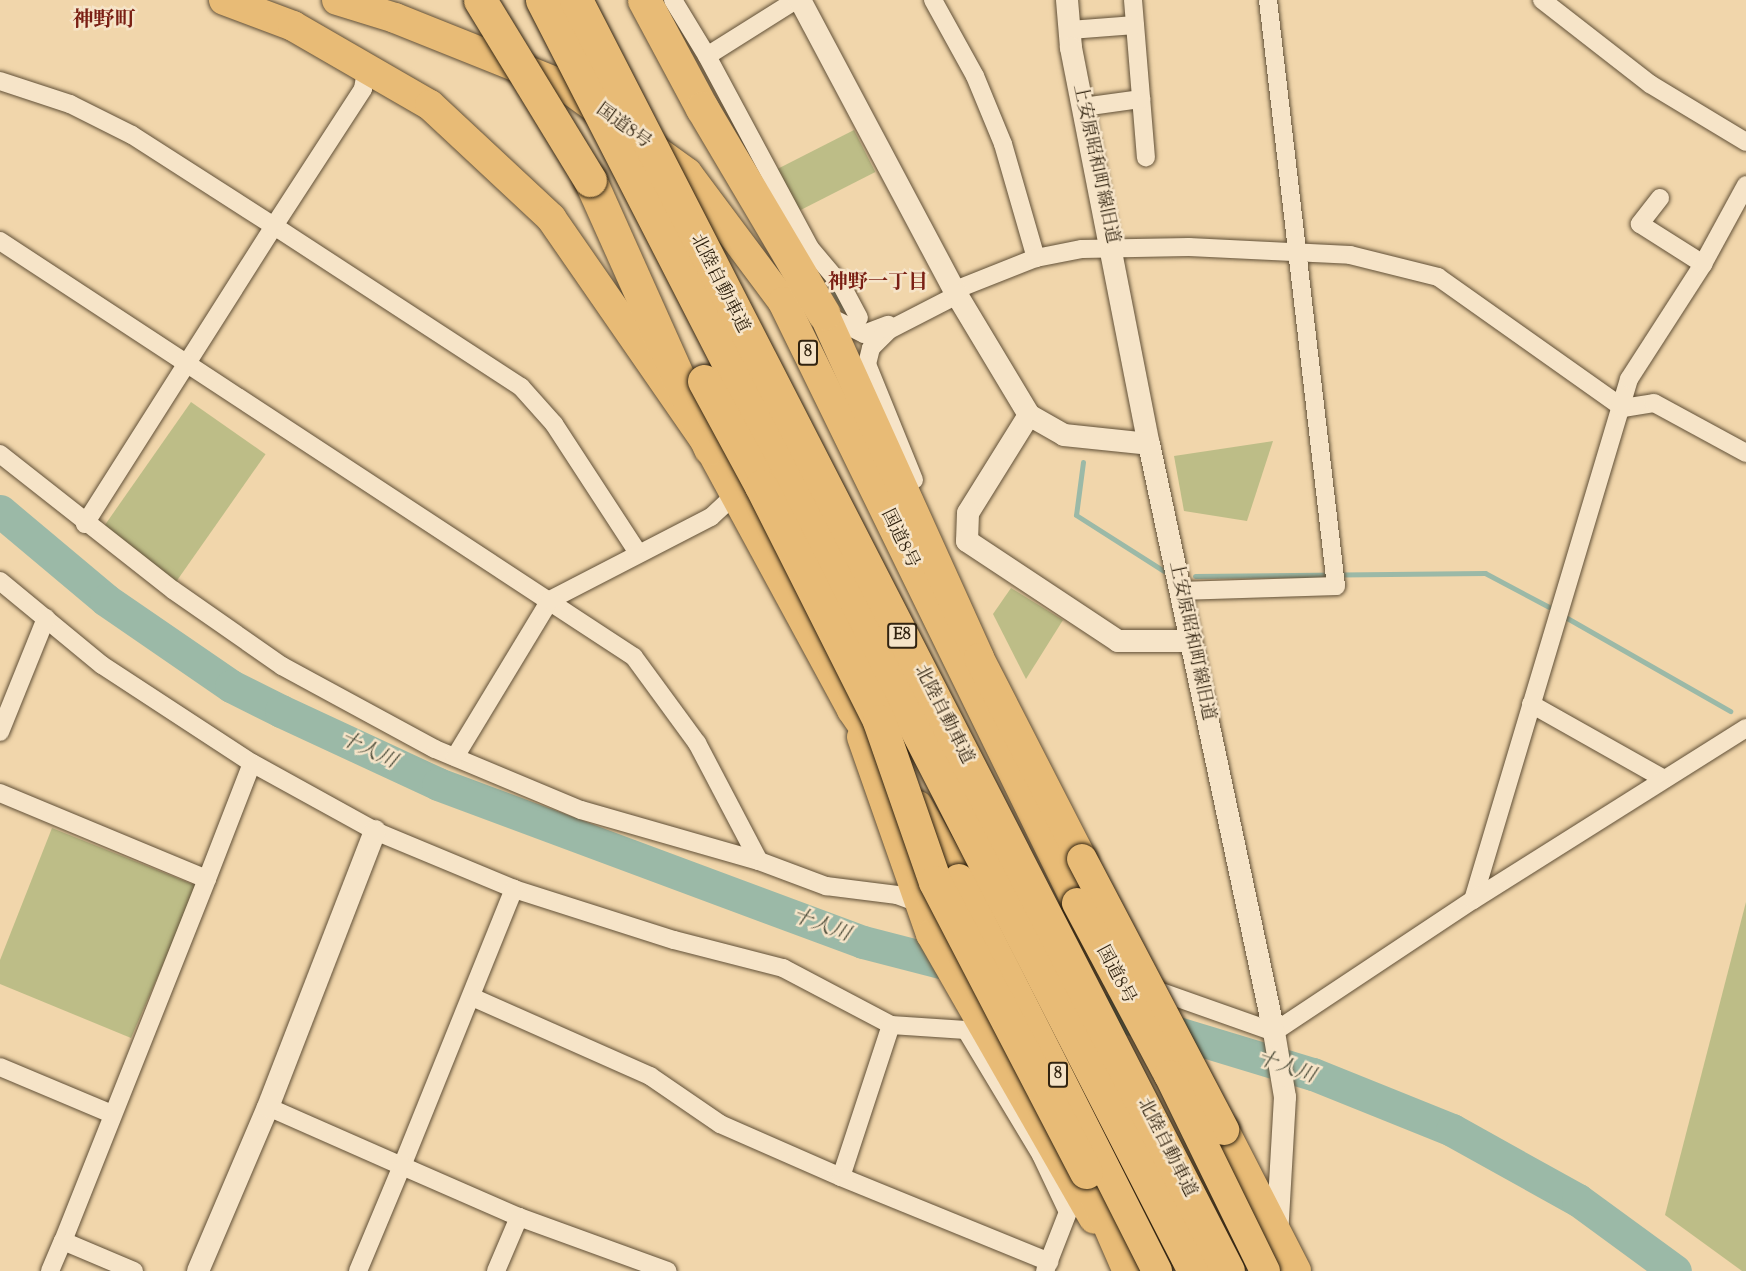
<!DOCTYPE html>
<meta charset="utf-8">
<style>
body{margin:0}
#map{position:relative;width:1746px;height:1271px;overflow:hidden;background:#f1d6ab;font-family:"Sorts Mill Goudy","Noto Serif JP",serif}
div>[style]{position:absolute}
.green>*{inset:0;background:#bdbd87;transform-origin:0 0}
.stream>*{height:5px;margin:-2.5px;padding:0 2.5px;transform-origin:2.5px;border-radius:2.5px;background:#9bb9a7}
.river>*{height:33px;margin:-16.5px;padding:0 16.5px;transform-origin:16.5px;border-radius:16.5px;background:#9bb9a7}
.roads{filter:drop-shadow(0 0 2px #615037) drop-shadow(0 0 2px #615037)}
.minor>*{height:18px;margin:-9px;padding:0 9px;transform-origin:9px;border-radius:9px;background:#f6e4c8}
.tertiary>*{height:22px;margin:-11px;padding:0 11px;transform-origin:11px;border-radius:11px;background:#f6e4c8}
.trunk>*{height:30px;margin:-15px;padding:0 15px;transform-origin:15px;border-radius:15px;background:#e8bb76}
.motorway>*{height:33px;margin:-16.5px;padding:0 16.5px;transform-origin:16.5px;border-radius:16.5px;background:#e8bb76}
.bridges{filter:drop-shadow(0 0 2px #312310) drop-shadow(0 0 2px #312310)}
.trunk-bridge>*{height:30px;margin:-15px;padding:0 15px;transform-origin:15px;border-radius:15px;background:#e8bb76}
.motorway-bridge>*{height:33px;margin:-16.5px;padding:0 16.5px;transform-origin:16.5px;border-radius:16.5px;background:#e8bb76}
span{translate:-50% -50%;white-space:nowrap;text-align:center;line-height:1.15;-webkit-text-stroke:5px #f6e4c8;paint-order:stroke}
.shield-label span{padding:2px 4px;background:#f6e4c8;border:2px solid;border-radius:4px;-webkit-text-stroke-width:0}
.shield-label{font-size:16px;color:#312310;font-weight:700}
.street-label{font-size:18px;color:#312310}
.neighbourhood-label{font-size:20px;color:#7a1f14;font-weight:700}
.water-label{font-size:20px;color:#51503d;font-style:italic}
.quarter-label{font-size:21px;color:#7a1f14;font-weight:700}
</style>
<div id="map">
<div class="green">
<i style="left:854px;top:130px;width:47px;height:86px;rotate:63deg"></i>
<i style="left:191px;top:402px;width:91px;height:158px;rotate:35deg"></i>
<i style="clip-path:polygon(1273px 441px,1247px 521px,1184px 511px,1174px 456px)"></i>
<i style="clip-path:polygon(1011px 588px,1063px 620px,1026px 679px,993px 614px)"></i>
<i style="clip-path:polygon(52px 828px,197px 886px,131px 1038px,0 984px,0 960px)"></i>
<i style="clip-path:polygon(1746px 902px,1746px 1271px,1742px 1271px,1665px 1215px)"></i>
</div>
<div class="stream">
<i style="left:828px;top:282px;width:31px;rotate:59deg"></i>
<i style="left:1083px;top:462px;width:53px;rotate:97.5deg"></i>
<i style="left:1076px;top:515px;width:104px;rotate:32.5deg"></i>
<i style="left:1195px;top:576px;width:290px;rotate:-0.6deg"></i>
<i style="left:1485px;top:573px;width:72px;rotate:28deg"></i>
<i style="left:1567px;top:618px;width:188px;rotate:29.7deg"></i>
</div>
<div class="river">
<i style="left:0;top:511px;width:138px;rotate:40deg"></i>
<i style="left:106px;top:600px;width:152px;rotate:34.5deg"></i>
<i style="left:231px;top:686px;width:56px;rotate:26.6deg"></i>
<i style="left:281px;top:711px;width:173px;rotate:24.9deg"></i>
<i style="left:438px;top:784px;width:453px;rotate:20.4deg"></i>
<i style="left:863px;top:942px;width:112px;rotate:14.5deg"></i>
<i style="left:1072px;top:1001px;width:252px;rotate:16.9deg"></i>
<i style="left:1313px;top:1074px;width:150px;rotate:21.9deg"></i>
<i style="left:1452px;top:1130px;width:144px;rotate:29.1deg"></i>
<i style="left:1578px;top:1200px;width:120px;rotate:36.2deg"></i>
</div>
<div class="roads">
<div class="minor">
<i style="left:673px;top:0;width:66px;rotate:58.7deg"></i>
<i style="left:796px;top:0;width:105px;rotate:147.8deg"></i>
<i style="left:707px;top:56px;width:218px;rotate:61.8deg"></i>
<i style="left:810px;top:248px;width:50px;rotate:49.9deg"></i>
<i style="left:842px;top:286px;width:36px;rotate:62deg"></i>
<i style="left:933px;top:0;width:87px;rotate:61.1deg"></i>
<i style="left:975px;top:76px;width:74px;rotate:67.6deg"></i>
<i style="left:1003px;top:144px;width:119px;rotate:73.9deg"></i>
<i style="left:1133px;top:0;width:158px;rotate:85.3deg"></i>
<i style="left:1542px;top:0;width:137px;rotate:37.9deg"></i>
<i style="left:1650px;top:84px;width:112px;rotate:31.1deg"></i>
<i style="left:1070px;top:30px;width:65px;rotate:-4.4deg"></i>
<i style="left:367px;top:66px;width:23px;rotate:100deg"></i>
<i style="left:363px;top:89px;width:163px;rotate:123deg"></i>
<i style="left:274px;top:226px;width:295px;rotate:33.1deg"></i>
<i style="left:521px;top:387px;width:50px;rotate:48.3deg"></i>
<i style="left:554px;top:424px;width:154px;rotate:56.9deg"></i>
<i style="left:0;top:81px;width:74px;rotate:18.2deg"></i>
<i style="left:70px;top:104px;width:69px;rotate:26.6deg"></i>
<i style="left:132px;top:135px;width:169px;rotate:32.7deg"></i>
<i style="left:274px;top:226px;width:353px;rotate:122.4deg"></i>
<i style="left:1083px;top:107px;width:59px;rotate:-7.9deg"></i>
<i style="left:1660px;top:198px;width:33px;rotate:128deg"></i>
<i style="left:1640px;top:224px;width:75px;rotate:32.4deg"></i>
<i style="left:0;top:241px;width:758px;rotate:33.27deg"></i>
<i style="left:634px;top:657px;width:107px;rotate:53.8deg"></i>
<i style="left:697px;top:743px;width:133px;rotate:62.3deg"></i>
<i style="left:955px;top:290px;width:87px;rotate:-21.6deg"></i>
<i style="left:1036px;top:258px;width:47px;rotate:-11.1deg"></i>
<i style="left:1082px;top:249px;width:107px;rotate:-1.1deg"></i>
<i style="left:1189px;top:247px;width:161px;rotate:2.8deg"></i>
<i style="left:1350px;top:255px;width:91px;rotate:14deg"></i>
<i style="left:1438px;top:277px;width:227px;rotate:35.3deg"></i>
<i style="left:1623px;top:408px;width:31px;rotate:-9deg"></i>
<i style="left:1654px;top:403px;width:105px;rotate:28.5deg"></i>
<i style="left:826px;top:315px;width:42px;rotate:26.6deg"></i>
<i style="left:864px;top:334px;width:26px;rotate:-21deg"></i>
<i style="left:0;top:454px;width:220px;rotate:38.2deg"></i>
<i style="left:173px;top:590px;width:133px;rotate:34.9deg"></i>
<i style="left:282px;top:666px;width:174px;rotate:28.5deg"></i>
<i style="left:435px;top:749px;width:158px;rotate:22.7deg"></i>
<i style="left:581px;top:810px;width:185px;rotate:16deg"></i>
<i style="left:759px;top:861px;width:72px;rotate:20.5deg"></i>
<i style="left:826px;top:886px;width:72px;rotate:7.2deg"></i>
<i style="left:897px;top:895px;width:29px;rotate:20deg"></i>
<i style="left:914px;top:480px;width:125px;rotate:-112.1deg"></i>
<i style="left:867px;top:364px;width:16px;rotate:-76deg"></i>
<i style="left:871px;top:348px;width:25px;rotate:-45deg"></i>
<i style="left:889px;top:330px;width:76px;rotate:-27.2deg"></i>
<i style="left:0;top:581px;width:132px;rotate:39.5deg"></i>
<i style="left:102px;top:665px;width:179px;rotate:33.2deg"></i>
<i style="left:252px;top:763px;width:141px;rotate:28.9deg"></i>
<i style="left:375px;top:831px;width:151px;rotate:22.6deg"></i>
<i style="left:514px;top:889px;width:168px;rotate:17.7deg"></i>
<i style="left:674px;top:940px;width:113px;rotate:14.4deg"></i>
<i style="left:783px;top:968px;width:122px;rotate:27.8deg"></i>
<i style="left:891px;top:1025px;width:75px;rotate:3.8deg"></i>
<i style="left:966px;top:1030px;width:146px;rotate:59deg"></i>
<i style="left:1041px;top:1155px;width:63px;rotate:64.7deg"></i>
<i style="left:1068px;top:1212px;width:63px;rotate:111.3deg"></i>
<i style="left:1180px;top:591px;width:156px;rotate:-1.8deg"></i>
<i style="left:1336px;top:586px;width:590px;rotate:-96.62deg"></i>
<i style="left:1531px;top:704px;width:153px;rotate:29.4deg"></i>
<i style="left:0;top:732px;width:123px;rotate:-68deg"></i>
<i style="left:455px;top:757px;width:184px;rotate:-58.8deg"></i>
<i style="left:550px;top:600px;width:181px;rotate:-27.3deg"></i>
<i style="left:711px;top:517px;width:33px;rotate:-43deg"></i>
<i style="left:0;top:793px;width:224px;rotate:22.6deg"></i>
<i style="left:207px;top:879px;width:124px;rotate:-68.8deg"></i>
<i style="left:1473px;top:900px;width:544px;rotate:-73.33deg"></i>
<i style="left:1629px;top:379px;width:137px;rotate:-57.2deg"></i>
<i style="left:1703px;top:264px;width:90px;rotate:-61.4deg"></i>
<i style="left:1147px;top:987px;width:135px;rotate:19.5deg"></i>
<i style="left:1274px;top:1032px;width:239px;rotate:-33.6deg"></i>
<i style="left:1473px;top:900px;width:323px;rotate:-32.2deg"></i>
<i style="left:472px;top:997px;width:195px;rotate:23.9deg"></i>
<i style="left:650px;top:1076px;width:85px;rotate:34.4deg"></i>
<i style="left:720px;top:1124px;width:132px;rotate:23.7deg"></i>
<i style="left:841px;top:1177px;width:160px;rotate:-71.8deg"></i>
<i style="left:0;top:1067px;width:121px;rotate:22.8deg"></i>
<i style="left:268px;top:1107px;width:146px;rotate:23.8deg"></i>
<i style="left:402px;top:1166px;width:299px;rotate:-68deg"></i>
<i style="left:841px;top:1177px;width:225px;rotate:22.2deg"></i>
<i style="left:63px;top:1241px;width:390px;rotate:-68.3deg"></i>
<i style="left:50px;top:1271px;width:33px;rotate:-67deg"></i>
<i style="left:63px;top:1241px;width:77px;rotate:22.9deg"></i>
<i style="left:358px;top:1271px;width:114px;rotate:-67.3deg"></i>
<i style="left:402px;top:1166px;width:128px;rotate:23.6deg"></i>
<i style="left:519px;top:1217px;width:158px;rotate:20deg"></i>
<i style="left:496px;top:1271px;width:59px;rotate:-66.9deg"></i>
</div>
<div class="tertiary">
<i style="left:800px;top:0;width:334px;rotate:62deg"></i>
<i style="left:957px;top:295px;width:140px;rotate:59deg"></i>
<i style="left:1029px;top:415px;width:115px;rotate:121.9deg"></i>
<i style="left:968px;top:513px;width:28px;rotate:92deg"></i>
<i style="left:967px;top:541px;width:181px;rotate:33.5deg"></i>
<i style="left:1118px;top:641px;width:73px"></i>
<i style="left:1067px;top:0;width:48px;rotate:85.2deg"></i>
<i style="left:1071px;top:48px;width:404px;rotate:78.9deg"></i>
<i style="left:1149px;top:444px;width:601px;rotate:78deg"></i>
<i style="left:1274px;top:1032px;width:66px;rotate:80.4deg"></i>
<i style="left:1285px;top:1097px;width:137px;rotate:93.3deg"></i>
<i style="left:1277px;top:1234px;width:50px;rotate:132.6deg"></i>
<i style="left:1029px;top:415px;width:40px;rotate:29.7deg"></i>
<i style="left:1064px;top:435px;width:85px;rotate:6deg"></i>
<i style="left:198px;top:1271px;width:178px;rotate:-66.9deg"></i>
<i style="left:268px;top:1107px;width:296px;rotate:-68.8deg"></i>
</div>
<div class="trunk">
<i style="left:224px;top:0;width:74px;rotate:20.6deg"></i>
<i style="left:293px;top:26px;width:158px;rotate:30deg"></i>
<i style="left:430px;top:105px;width:166px;rotate:43deg"></i>
<i style="left:551px;top:218px;width:280px;rotate:55.3deg"></i>
<i style="left:710px;top:448px;width:298px;rotate:61.5deg"></i>
<i style="left:852px;top:710px;width:56px;rotate:55.2deg"></i>
<i style="left:337px;top:0;width:61px;rotate:17.2deg"></i>
<i style="left:395px;top:18px;width:183px;rotate:21.8deg"></i>
<i style="left:565px;top:86px;width:44px;rotate:35.8deg"></i>
<i style="left:648px;top:145px;width:48px;rotate:35.7deg"></i>
<i style="left:687px;top:173px;width:161px;rotate:53.3deg"></i>
<i style="left:783px;top:302px;width:669px;rotate:63.93deg"></i>
<i style="left:824px;top:314px;width:377px;rotate:65.7deg"></i>
<i style="left:979px;top:658px;width:226px;rotate:62.9deg"></i>
<i style="left:862px;top:737px;width:209px;rotate:70.7deg"></i>
<i style="left:931px;top:934px;width:328px;rotate:60.2deg"></i>
<i style="left:918px;top:806px;width:84px;rotate:60.7deg"></i>
<i style="left:1224px;top:1130px;width:158px;rotate:62.9deg"></i>
</div>
<div class="motorway">
<i style="left:644px;top:0;width:123px;rotate:61.8deg"></i>
<i style="left:702px;top:108px;width:239px;rotate:59.4deg"></i>
<i style="left:590px;top:180px;width:294px;rotate:65.9deg"></i>
<i style="left:1086px;top:1172px;width:108px;rotate:66.5deg"></i>
</div>
</div>
<div class="bridges">
<div class="trunk-bridge">
<i style="left:1082px;top:859px;width:306px;rotate:62.3deg"></i>
<i style="left:959px;top:879px;width:439px;rotate:63.2deg"></i>
<i style="left:1077px;top:903px;width:195px;rotate:61.9deg"></i>
<i style="left:1169px;top:1075px;width:218px;rotate:63.9deg"></i>
</div>
<div class="motorway-bridge">
<i style="left:480px;top:0;width:211px;rotate:58.6deg"></i>
<i style="left:542px;top:0;width:1428px;rotate:62.84deg"></i>
<i style="left:576px;top:0;width:1428px;rotate:62.84deg"></i>
<i style="left:704px;top:381px;width:119px;rotate:61.5deg"></i>
<i style="left:761px;top:486px;width:263px;rotate:63.3deg"></i>
<i style="left:879px;top:721px;width:170px;rotate:70.8deg"></i>
<i style="left:935px;top:882px;width:327px;rotate:62.5deg"></i>
</div>
</div>
<div class="shield-label">
<span style="left:808px;top:353px">8</span>
<span style="left:902px;top:636px">E8</span>
<span style="left:1058px;top:1075px">8</span>
</div>
<div class="street-label">
<span style="left:623px;top:127px;rotate:36deg">国道8号</span>
<span style="left:1095px;top:164px;rotate:78deg">上安原昭和町線旧道</span>
<span style="left:719px;top:284px;rotate:63deg">北陸自動車道</span>
<span style="left:899px;top:539px;rotate:64deg">国道8号</span>
<span style="left:1191px;top:641px;rotate:78deg">上安原昭和町線旧道</span>
<span style="left:943px;top:715px;rotate:63deg">北陸自動車道</span>
<span style="left:1115px;top:975px;rotate:62deg">国道8号</span>
<span style="left:1166px;top:1148px;rotate:63deg">北陸自動車道</span>
</div>
<div class="neighbourhood-label">
<span style="left:878px;top:283px">神野一丁目</span>
</div>
<div class="water-label">
<span style="left:368px;top:751px;rotate:25deg">十人川</span>
<span style="left:821px;top:926px;rotate:20deg">十人川</span>
<span style="left:1286px;top:1068px;rotate:19deg">十人川</span>
</div>
<div class="quarter-label">
<span style="left:104px;top:21px">神野町</span>
</div>
</div>
